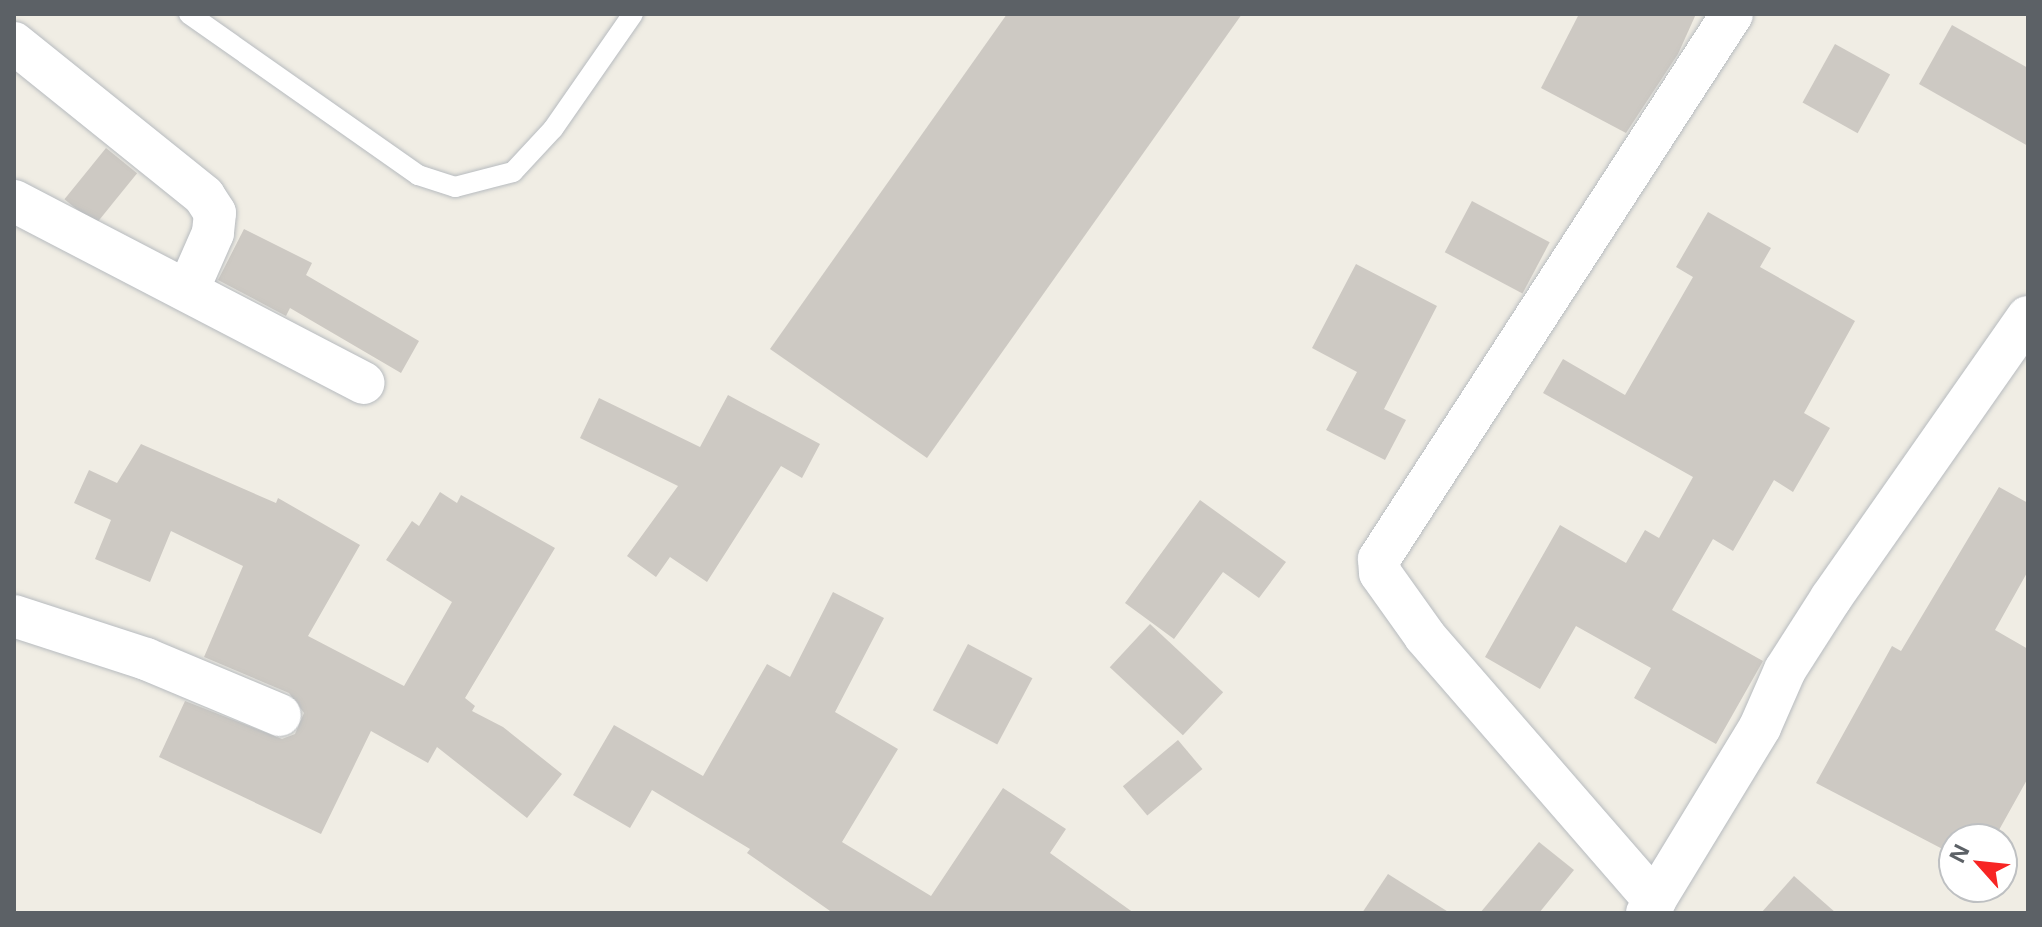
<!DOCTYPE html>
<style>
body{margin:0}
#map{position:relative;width:2042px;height:927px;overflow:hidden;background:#f0ede4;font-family:"Open Sans",sans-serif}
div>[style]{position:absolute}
.building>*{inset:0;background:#cdc9c3;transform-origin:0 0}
.roads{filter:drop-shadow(0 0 2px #b7bbbf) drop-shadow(0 0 2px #b7bbbf)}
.service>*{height:20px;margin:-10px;padding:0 10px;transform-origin:10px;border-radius:10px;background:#fff}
.minor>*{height:42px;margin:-21px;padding:0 21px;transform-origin:21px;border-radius:21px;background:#fff}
span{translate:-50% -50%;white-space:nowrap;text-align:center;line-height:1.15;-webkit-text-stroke:7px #fff;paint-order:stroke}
.frame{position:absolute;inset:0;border:16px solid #5c6166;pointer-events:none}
.north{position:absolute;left:1938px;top:823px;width:80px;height:80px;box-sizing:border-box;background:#fff;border:2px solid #bec0c2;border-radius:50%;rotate:297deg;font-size:22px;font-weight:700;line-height:32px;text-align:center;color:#5c6166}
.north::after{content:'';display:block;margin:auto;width:28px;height:36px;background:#f72524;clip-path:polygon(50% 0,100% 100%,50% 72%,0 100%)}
</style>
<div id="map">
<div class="building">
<i style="clip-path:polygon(1007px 14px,1242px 14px,927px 458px,770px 349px)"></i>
<i style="clip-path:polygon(1579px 14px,1696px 14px,1678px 54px,1626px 133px,1541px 88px)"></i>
<i style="clip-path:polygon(1952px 25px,2028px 68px,2028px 146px,1919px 84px)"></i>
<i style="left:1835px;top:44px;width:63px;height:67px;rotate:29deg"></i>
<i style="left:106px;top:148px;width:40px;height:66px;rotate:39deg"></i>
<i style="left:1472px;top:201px;width:88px;height:58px;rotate:28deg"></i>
<i style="clip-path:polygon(1708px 212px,1771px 248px,1760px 267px,1855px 321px,1804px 413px,1830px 428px,1793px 492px,1774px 480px,1733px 551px,1713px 539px,1672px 610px,1763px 661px,1716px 744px,1634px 698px,1651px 668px,1576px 626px,1540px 689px,1485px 657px,1560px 525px,1626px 563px,1645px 530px,1659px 538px,1693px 477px,1543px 393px,1563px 359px,1625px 395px,1693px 277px,1676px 267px)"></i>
<i style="clip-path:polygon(244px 229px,312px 263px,306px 275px,419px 341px,401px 373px,290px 308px,286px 316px,218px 280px)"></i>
<i style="clip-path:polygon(1356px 264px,1437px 306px,1384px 409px,1406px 420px,1385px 460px,1326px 430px,1357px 372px,1312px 348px)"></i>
<i style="clip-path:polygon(728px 395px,820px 444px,802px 478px,781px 466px,707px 582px,670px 557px,656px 577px,627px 556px,678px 486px,580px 438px,599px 398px,700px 447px)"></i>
<i style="clip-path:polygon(141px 444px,276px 503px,278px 498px,360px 545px,308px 636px,404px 686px,452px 602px,386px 560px,412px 521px,419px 526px,440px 492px,457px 503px,461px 495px,555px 548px,465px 698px,475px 706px,472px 711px,503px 727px,562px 774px,527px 818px,437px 747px,428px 763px,371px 731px,321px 834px,159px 757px,185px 701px,282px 739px,295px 734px,304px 713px,289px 693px,204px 657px,243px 566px,171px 531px,150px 582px,95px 559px,111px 520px,74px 503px,89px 470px,117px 483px)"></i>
<i style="clip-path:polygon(1999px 487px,2028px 503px,2028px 571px,1995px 630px,2028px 649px,2028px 778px,1994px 839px,1954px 839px,1954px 855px,1816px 783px,1892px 646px,1901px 651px)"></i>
<i style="clip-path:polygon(1200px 500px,1286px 562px,1259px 598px,1223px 572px,1174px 639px,1125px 603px)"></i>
<i style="clip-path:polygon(833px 592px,884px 618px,835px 712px,898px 749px,842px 842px,931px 896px,1003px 788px,1066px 829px,1050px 853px,1134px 913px,833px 913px,747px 853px,750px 849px,652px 790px,630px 828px,573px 795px,614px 725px,703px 776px,767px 664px,790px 677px)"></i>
<i style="left:1150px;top:624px;width:100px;height:59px;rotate:43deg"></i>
<i style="left:968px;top:644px;width:73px;height:75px;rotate:28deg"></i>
<i style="left:1178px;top:740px;width:38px;height:72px;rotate:50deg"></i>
<i style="clip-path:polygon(1539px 842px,1574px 870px,1539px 913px,1480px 913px)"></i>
<i style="clip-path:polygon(1388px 874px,1450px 913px,1362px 913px)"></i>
<i style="clip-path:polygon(1794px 876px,1836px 913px,1761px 913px)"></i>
</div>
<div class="roads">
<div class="service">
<i style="left:189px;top:14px;width:280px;rotate:35.1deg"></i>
<i style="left:418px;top:175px;width:39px;rotate:18deg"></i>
<i style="left:455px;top:187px;width:60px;rotate:-14.5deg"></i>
<i style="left:513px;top:172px;width:59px;rotate:-47.1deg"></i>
<i style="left:553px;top:129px;width:140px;rotate:-55.2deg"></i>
</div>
<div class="minor">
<i style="left:14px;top:43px;width:244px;rotate:38.8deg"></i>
<i style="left:204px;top:196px;width:20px;rotate:57deg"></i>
<i style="left:215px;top:213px;width:20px;rotate:96deg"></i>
<i style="left:213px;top:233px;width:62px;rotate:113.7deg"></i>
<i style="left:14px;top:201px;width:394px;rotate:27.5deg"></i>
<i style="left:14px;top:616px;width:139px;rotate:18deg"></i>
<i style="left:146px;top:659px;width:145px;rotate:22.7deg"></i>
<i style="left:1655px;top:901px;width:351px;rotate:-131deg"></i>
<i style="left:1425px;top:636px;width:77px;rotate:-125.5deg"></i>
<i style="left:1380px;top:573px;width:14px;rotate:-94deg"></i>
<i style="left:1379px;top:559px;width:649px;rotate:-57.07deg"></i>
<i style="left:1647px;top:913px;width:218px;rotate:-58.7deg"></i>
<i style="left:1760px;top:727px;width:62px;rotate:-66.3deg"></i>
<i style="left:1785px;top:670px;width:85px;rotate:-57.4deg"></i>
<i style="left:1831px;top:598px;width:343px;rotate:-55deg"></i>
</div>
</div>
<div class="frame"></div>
<div class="north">N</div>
</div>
